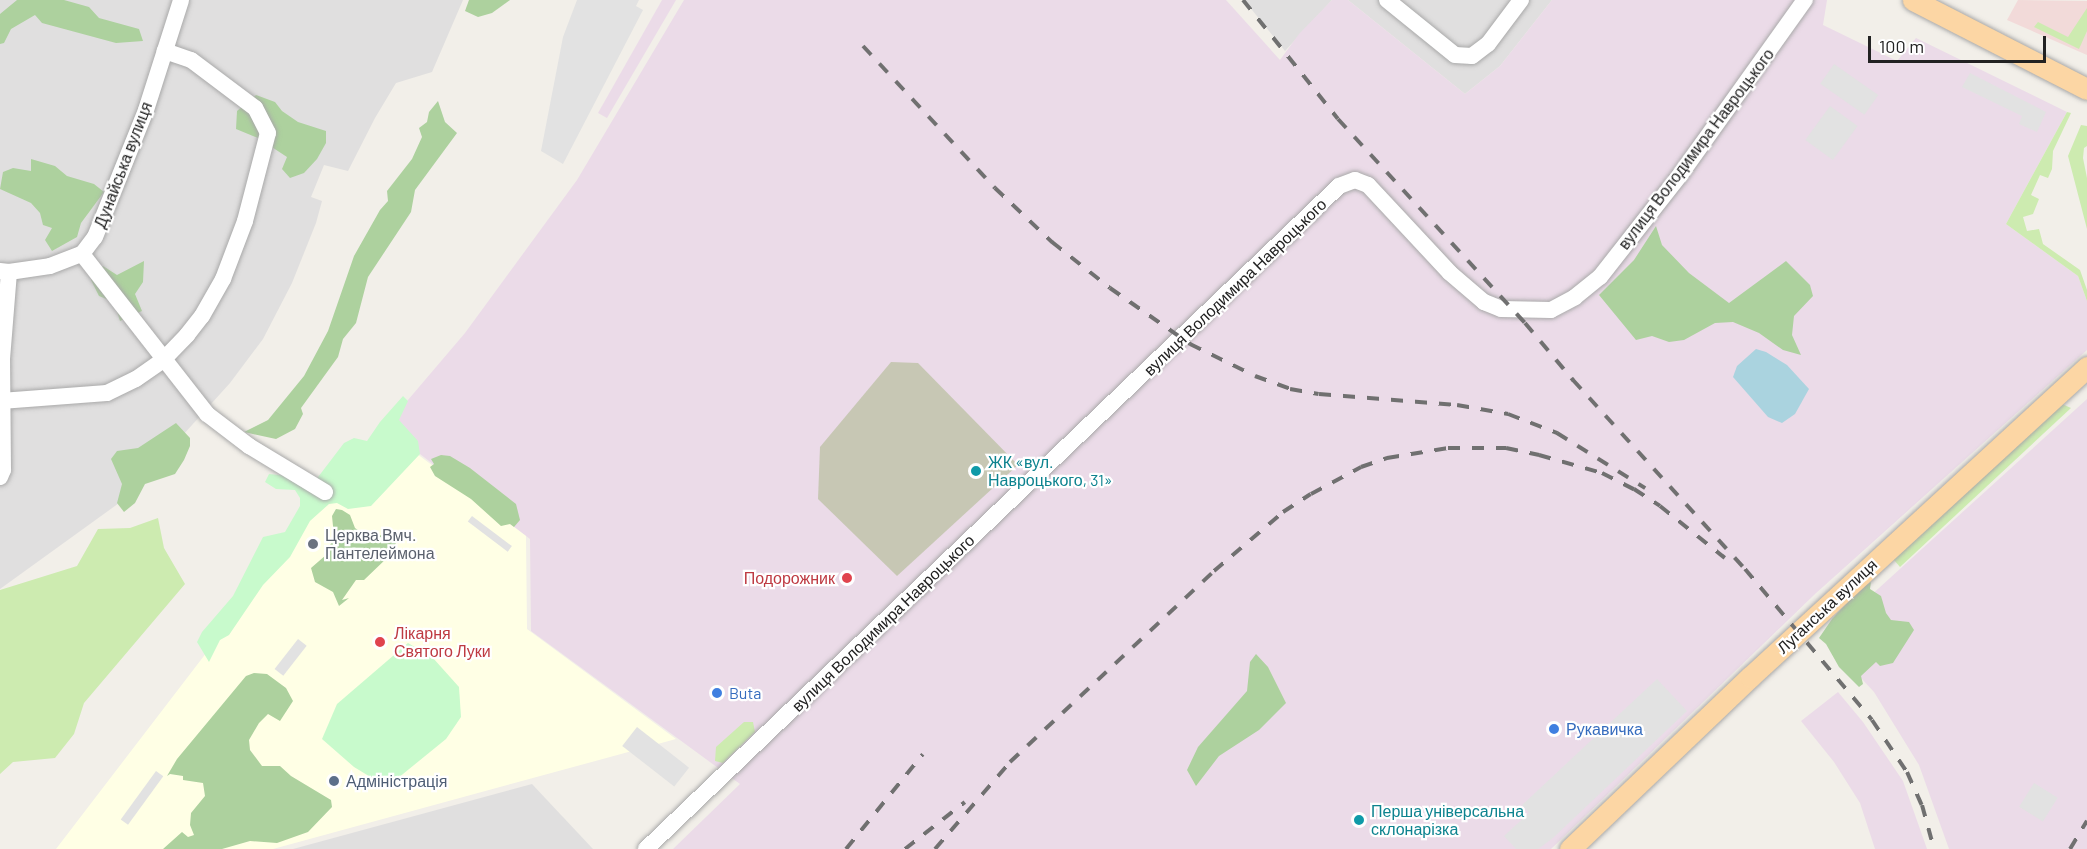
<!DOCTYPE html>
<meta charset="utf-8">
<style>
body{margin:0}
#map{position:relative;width:2087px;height:849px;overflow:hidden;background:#f2efe9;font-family:Barlow,sans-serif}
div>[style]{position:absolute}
.residential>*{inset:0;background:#e0dfdf}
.commercial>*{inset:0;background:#f2dad9}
.industrial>*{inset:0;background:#ebdbe8}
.education>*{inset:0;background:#ffffe5}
.construction>*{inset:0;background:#c7c7b4}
.grass>*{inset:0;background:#cdebb0}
.forest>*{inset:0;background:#add19e}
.park>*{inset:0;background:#c8facc}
.parking>*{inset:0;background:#e2e2e2;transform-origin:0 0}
.water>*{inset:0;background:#aad3df}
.roads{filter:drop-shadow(0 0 2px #a9a9a9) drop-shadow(0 0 2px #a9a9a9)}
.minor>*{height:16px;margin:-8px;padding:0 8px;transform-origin:8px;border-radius:8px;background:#fff}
.major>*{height:21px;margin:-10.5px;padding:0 10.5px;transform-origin:10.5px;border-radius:10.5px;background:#fcd6a4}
.rail>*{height:4px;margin-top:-2px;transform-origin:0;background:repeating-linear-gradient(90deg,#707070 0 12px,transparent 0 24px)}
.dots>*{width:16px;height:16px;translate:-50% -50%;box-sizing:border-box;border:3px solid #fff;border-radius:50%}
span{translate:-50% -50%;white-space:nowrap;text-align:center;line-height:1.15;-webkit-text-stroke:4.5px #fff;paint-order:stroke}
.street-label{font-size:16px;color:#222}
.culture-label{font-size:16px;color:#0d838f}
.left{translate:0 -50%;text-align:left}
.worship-label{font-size:16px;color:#5b616d}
.health-label{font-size:16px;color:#be3a42}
.right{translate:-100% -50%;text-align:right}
.shop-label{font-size:16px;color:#366cbe}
.service-label{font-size:16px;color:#4e5e75}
.scale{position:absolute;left:1868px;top:36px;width:178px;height:27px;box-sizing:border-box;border:3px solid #222;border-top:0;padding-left:8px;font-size:18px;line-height:21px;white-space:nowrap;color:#222;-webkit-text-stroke:4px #fff;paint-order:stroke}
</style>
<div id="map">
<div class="residential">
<i style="clip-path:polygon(0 0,463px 0,432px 72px,396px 83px,375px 118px,348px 171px,324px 165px,311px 197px,322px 201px,316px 223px,292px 283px,263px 339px,230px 383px,126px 498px,0 589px)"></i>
<i style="clip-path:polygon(1244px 0,1332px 0,1285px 51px)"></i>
<i style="clip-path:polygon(1348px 0,1552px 0,1500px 66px,1465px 94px)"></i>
<i style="clip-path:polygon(532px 784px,593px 849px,293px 849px)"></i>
</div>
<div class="commercial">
<i style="clip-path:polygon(2018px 0,2087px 1px,2087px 55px,2007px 20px)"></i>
</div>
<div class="industrial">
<i style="clip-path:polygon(662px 0,676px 0,607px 118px,598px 113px)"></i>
<i style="clip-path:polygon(684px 0,1226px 0,1280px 60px,1299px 34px,1332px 0,1348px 0,1465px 94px,1500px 66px,1552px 0,1827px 0,1823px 25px,1897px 61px,1916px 38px,2067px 112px,2006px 224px,2078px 276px,2087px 301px,2087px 350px,1815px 594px,1551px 849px,673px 849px,740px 784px,531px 631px,530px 539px,385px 427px,465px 333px,577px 180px)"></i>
<i style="clip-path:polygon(2087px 399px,2087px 849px,1949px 849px,1919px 765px,1874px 692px,1824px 638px)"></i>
<i style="clip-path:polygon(1838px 692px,1863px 722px,1903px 781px,1927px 849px,1875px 849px,1860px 803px,1834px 762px,1801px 721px)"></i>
</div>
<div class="education">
<i style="clip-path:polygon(380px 426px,526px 536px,527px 629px,676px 739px,273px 849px,56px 849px)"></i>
</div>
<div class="construction">
<i style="clip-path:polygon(891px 362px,918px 363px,1018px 465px,897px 576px,818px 499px,820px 447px)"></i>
</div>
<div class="grass">
<i style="clip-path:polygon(2087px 8px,2087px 31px,2079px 49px,2034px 27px,2038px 22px,2068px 37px)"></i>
<i style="clip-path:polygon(2067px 112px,2071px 113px,2053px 151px,2052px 169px,2048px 178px,2040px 175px,2031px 195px,2039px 199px,2033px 214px,2023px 217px,2027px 231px,2039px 229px,2043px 244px,2080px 270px,2087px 290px,2087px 301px,2078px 276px,2006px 224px)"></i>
<i style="clip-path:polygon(2081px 125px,2087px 126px,2087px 146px,2084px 148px,2083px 158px,2087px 178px,2087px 229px,2068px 156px)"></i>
<i style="clip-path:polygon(2062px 404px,2071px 408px,1900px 567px,1894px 560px,1894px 556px)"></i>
<i style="clip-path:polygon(158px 518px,164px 548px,185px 584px,84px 703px,74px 734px,55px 758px,13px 762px,0 774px,0 590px,77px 566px,98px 529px,130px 528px)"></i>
<i style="clip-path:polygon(744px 722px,753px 722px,755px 732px,723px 763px,715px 761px,716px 747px)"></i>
</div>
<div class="forest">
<i style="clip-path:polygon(17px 0,64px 0,89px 7px,99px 18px,139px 29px,143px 41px,116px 43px,42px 23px,35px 15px,11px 29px,4px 43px,0 44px,0 14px)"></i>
<i style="clip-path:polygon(469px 0,510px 0,492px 13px,478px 17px,465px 11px)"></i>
<i style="clip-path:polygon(256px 95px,275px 102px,282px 111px,298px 122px,326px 131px,326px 143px,317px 159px,304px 173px,290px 178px,282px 169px,287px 157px,258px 138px,236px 129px,237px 111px)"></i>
<i style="clip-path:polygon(438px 101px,445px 122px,457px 133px,415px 190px,411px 212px,368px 277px,356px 323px,343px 339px,338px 357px,301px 408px,303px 414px,295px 429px,276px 439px,244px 432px,268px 420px,304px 376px,328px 331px,354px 256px,380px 210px,388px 201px,387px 191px,412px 159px,422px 137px,419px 128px,427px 122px,429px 112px)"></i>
<i style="clip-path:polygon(31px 159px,55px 166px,67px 176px,94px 184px,104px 192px,81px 223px,77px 237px,52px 251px,45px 240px,52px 228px,43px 225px,40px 213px,31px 203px,0 189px,3px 172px,13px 168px,31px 171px)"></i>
<i style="clip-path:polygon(1656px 226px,1662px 245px,1689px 273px,1729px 303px,1786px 261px,1810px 285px,1813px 296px,1794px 316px,1792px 335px,1801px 355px,1783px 350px,1759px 333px,1733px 322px,1715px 323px,1684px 340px,1669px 342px,1652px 336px,1636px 340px,1599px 295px,1634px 260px)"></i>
<i style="clip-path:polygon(144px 261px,143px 282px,135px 294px,142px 311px,120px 321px,114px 302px,99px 296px,91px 280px,103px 266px,117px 275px)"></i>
<i style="clip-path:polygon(176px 423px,190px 438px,190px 446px,184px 460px,175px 474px,145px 484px,135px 503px,124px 512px,117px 503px,122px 484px,111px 459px,117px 451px,138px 448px)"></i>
<i style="clip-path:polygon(441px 455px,450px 456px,470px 468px,516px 504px,520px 520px,514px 527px,510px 524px,501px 526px,471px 499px,435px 476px,430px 467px,434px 464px,431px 459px)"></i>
<i style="clip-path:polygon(336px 509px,342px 510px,350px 515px,355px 528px,369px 538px,382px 535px,396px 543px,388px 557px,364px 580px,356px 580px,342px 600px,349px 598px,339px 606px,333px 592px,315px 582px,311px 568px,326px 555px,334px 536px,332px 516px)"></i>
<i style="clip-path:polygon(1871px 582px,1870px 589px,1881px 596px,1886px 613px,1891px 620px,1909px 622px,1914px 630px,1893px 663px,1880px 666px,1876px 662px,1861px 676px,1863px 684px,1859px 687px,1839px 667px,1826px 644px,1819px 638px,1832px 619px,1861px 588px)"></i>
<i style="clip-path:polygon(1256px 654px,1268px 667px,1286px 703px,1259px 730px,1219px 756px,1196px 786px,1187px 770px,1198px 747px,1247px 691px,1250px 662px)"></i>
<i style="clip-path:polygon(254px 673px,267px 674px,286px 688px,293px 701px,280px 721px,268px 714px,259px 723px,249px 740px,250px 750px,262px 766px,280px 766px,291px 776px,331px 800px,332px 807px,308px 832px,277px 843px,250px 841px,222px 849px,163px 849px,182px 832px,188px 837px,194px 835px,190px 825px,191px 813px,205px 796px,203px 783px,183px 780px,183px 776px,170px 774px,167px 776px,177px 759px,246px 676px)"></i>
</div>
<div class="park">
<i style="clip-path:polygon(403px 396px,408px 401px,399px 420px,418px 441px,420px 454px,371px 506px,348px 509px,337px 503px,329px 504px,310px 521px,290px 557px,263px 585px,229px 635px,220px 640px,209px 662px,197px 642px,202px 632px,233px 596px,263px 537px,285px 532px,300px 506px,300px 498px,295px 490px,276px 489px,265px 482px,269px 474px,298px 477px,312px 485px,344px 443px,354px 438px,367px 441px,380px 422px)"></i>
<i style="clip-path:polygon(408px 643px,433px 658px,459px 687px,461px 717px,446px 739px,387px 787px,354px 767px,322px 739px,337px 704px)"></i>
</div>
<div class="parking">
<i style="clip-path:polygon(577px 0,639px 0,636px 6px,643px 10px,563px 164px,541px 151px,563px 37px)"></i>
<i style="left:1834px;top:64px;width:54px;height:24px;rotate:35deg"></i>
<i style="clip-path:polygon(1970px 73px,2046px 112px,2037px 132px,2019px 124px,2022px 116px,1962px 87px)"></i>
<i style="left:1830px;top:106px;width:34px;height:42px;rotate:36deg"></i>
<i style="left:472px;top:516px;width:50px;height:7px;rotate:37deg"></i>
<i style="left:298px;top:639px;width:11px;height:38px;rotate:38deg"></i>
<i style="clip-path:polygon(1657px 679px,1687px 711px,1553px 838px,1538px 849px,1516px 849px,1504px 836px,1529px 813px,1522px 805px)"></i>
<i style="left:637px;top:727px;width:66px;height:24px;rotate:38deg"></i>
<i style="left:156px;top:771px;width:9px;height:60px;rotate:36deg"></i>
<i style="left:2034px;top:783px;width:28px;height:28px;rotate:32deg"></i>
</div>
<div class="water">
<i style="clip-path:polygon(1756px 349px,1766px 352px,1787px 365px,1809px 389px,1795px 414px,1782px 423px,1768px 417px,1733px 377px,1737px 366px)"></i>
</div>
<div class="roads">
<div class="minor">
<i style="left:1387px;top:0;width:87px;rotate:39deg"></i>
<i style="left:1455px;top:55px;width:17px;rotate:3deg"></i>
<i style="left:1472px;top:56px;width:20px;rotate:-37deg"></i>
<i style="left:1488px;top:44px;width:55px;rotate:-53.1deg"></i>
<i style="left:82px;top:254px;width:203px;rotate:52deg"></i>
<i style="left:207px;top:414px;width:53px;rotate:37.3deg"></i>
<i style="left:249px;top:446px;width:89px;rotate:31.2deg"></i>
<i style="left:0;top:271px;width:9px;rotate:6deg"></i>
<i style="left:9px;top:272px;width:41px;rotate:-8.3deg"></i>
<i style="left:50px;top:266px;width:34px;rotate:-21deg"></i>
<i style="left:82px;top:254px;width:21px;rotate:-53deg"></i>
<i style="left:95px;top:237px;width:137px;rotate:-68.1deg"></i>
<i style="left:146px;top:110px;width:115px;rotate:-72.3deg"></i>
<i style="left:1px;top:401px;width:106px;rotate:-4.3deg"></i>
<i style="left:107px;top:393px;width:32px;rotate:-26deg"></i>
<i style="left:136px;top:379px;width:33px;rotate:-35deg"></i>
<i style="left:163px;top:360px;width:35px;rotate:-46deg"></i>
<i style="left:187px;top:335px;width:24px;rotate:-52deg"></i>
<i style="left:202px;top:316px;width:43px;rotate:-60.4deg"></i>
<i style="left:223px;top:279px;width:62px;rotate:-69.2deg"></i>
<i style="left:245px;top:221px;width:91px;rotate:-75.4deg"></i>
<i style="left:268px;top:133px;width:28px;rotate:-117deg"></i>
<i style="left:255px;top:108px;width:80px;rotate:-143.1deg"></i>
<i style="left:191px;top:60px;width:28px;rotate:-161deg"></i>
<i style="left:0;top:477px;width:8px;rotate:-67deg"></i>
<i style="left:3px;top:470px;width:111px;rotate:-90.5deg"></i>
<i style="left:2px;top:359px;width:87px;rotate:-85.4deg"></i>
<i style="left:646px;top:849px;width:959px;rotate:-43.73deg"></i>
<i style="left:1339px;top:186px;width:17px;rotate:-21deg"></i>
<i style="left:1355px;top:180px;width:14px;rotate:21deg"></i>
<i style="left:1368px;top:185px;width:120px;rotate:47deg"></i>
<i style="left:1450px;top:273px;width:45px;rotate:40.5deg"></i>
<i style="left:1484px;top:302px;width:18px;rotate:22deg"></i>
<i style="left:1501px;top:309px;width:50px;rotate:1.1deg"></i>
<i style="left:1551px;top:310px;width:27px;rotate:-28deg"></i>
<i style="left:1575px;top:297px;width:32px;rotate:-39deg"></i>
<i style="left:1600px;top:277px;width:130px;rotate:-51.9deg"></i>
<i style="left:1680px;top:175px;width:215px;rotate:-54.5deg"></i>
</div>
<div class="major">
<i style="left:1913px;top:0;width:195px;rotate:27.1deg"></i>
<i style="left:1570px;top:849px;width:249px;rotate:-43.7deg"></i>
<i style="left:1750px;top:677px;width:458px;rotate:-42.6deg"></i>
</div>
</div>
<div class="rail">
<i style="left:1243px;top:0;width:152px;rotate:51.4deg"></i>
<i style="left:1338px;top:119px;width:277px;rotate:47.5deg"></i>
<i style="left:1525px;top:323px;width:75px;rotate:49.9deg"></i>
<i style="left:1573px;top:380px;width:256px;rotate:47.7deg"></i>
<i style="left:1745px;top:569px;width:197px;rotate:49.9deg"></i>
<i style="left:1872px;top:720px;width:63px;rotate:56.1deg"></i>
<i style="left:1907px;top:772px;width:36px;rotate:66deg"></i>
<i style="left:1922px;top:805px;width:46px;rotate:74.7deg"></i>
<i style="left:863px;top:46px;width:194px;rotate:47.1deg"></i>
<i style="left:995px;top:188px;width:79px;rotate:43.5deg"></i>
<i style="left:1052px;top:242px;width:74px;rotate:38.4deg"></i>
<i style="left:1110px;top:288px;width:98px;rotate:35deg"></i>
<i style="left:1190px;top:344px;width:72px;rotate:26.2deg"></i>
<i style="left:1255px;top:376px;width:37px;rotate:20deg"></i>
<i style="left:1290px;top:389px;width:29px;rotate:10deg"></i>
<i style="left:1319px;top:394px;width:138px;rotate:4.6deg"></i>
<i style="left:1457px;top:405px;width:52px;rotate:10deg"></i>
<i style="left:1508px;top:414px;width:53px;rotate:21.2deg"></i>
<i style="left:1557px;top:433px;width:104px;rotate:32deg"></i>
<i style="left:846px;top:849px;width:122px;rotate:-51deg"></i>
<i style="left:905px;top:849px;width:76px;rotate:-38.1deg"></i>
<i style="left:935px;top:849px;width:115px;rotate:-49.2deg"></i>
<i style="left:1010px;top:762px;width:279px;rotate:-43.1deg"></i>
<i style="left:1214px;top:571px;width:91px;rotate:-40.5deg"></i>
<i style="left:1283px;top:512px;width:33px;rotate:-33deg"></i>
<i style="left:1311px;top:494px;width:57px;rotate:-28.4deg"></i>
<i style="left:1361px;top:467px;width:28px;rotate:-19deg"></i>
<i style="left:1387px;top:458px;width:62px;rotate:-9.3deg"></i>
<i style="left:1448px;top:448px;width:58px"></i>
<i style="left:1506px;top:448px;width:34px;rotate:12deg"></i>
<i style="left:1539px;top:455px;width:66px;rotate:15.9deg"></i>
<i style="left:1602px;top:473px;width:36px;rotate:27deg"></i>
<i style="left:1634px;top:489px;width:31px;rotate:33deg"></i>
<i style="left:1660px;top:506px;width:83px;rotate:38.7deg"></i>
<i style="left:2070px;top:849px;width:33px;rotate:-59deg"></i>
</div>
<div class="dots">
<i style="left:976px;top:471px;background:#0f9aa8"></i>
<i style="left:313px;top:544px;background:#6b7280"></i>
<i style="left:847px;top:578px;background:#e0444e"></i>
<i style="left:380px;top:642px;background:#e0444e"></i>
<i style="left:717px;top:693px;background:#3f7fe0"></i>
<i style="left:1554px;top:729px;background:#3f7fe0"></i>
<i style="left:334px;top:781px;background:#5c6f8a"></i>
<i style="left:1359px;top:820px;background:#0f9aa8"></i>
</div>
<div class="street-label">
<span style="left:1696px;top:149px;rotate:-53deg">вулиця Володимира Навроцького</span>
<span style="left:123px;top:165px;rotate:-69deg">Дунайська вулиця</span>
<span style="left:1235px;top:287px;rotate:-44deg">вулиця Володимира Навроцького</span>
<span style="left:1827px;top:606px;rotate:-43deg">Луганська вулиця</span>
<span style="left:883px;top:623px;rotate:-44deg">вулиця Володимира Навроцького</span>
</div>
<div class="culture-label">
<span class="left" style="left:988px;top:471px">ЖК «вул.<br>Навроцького, 31»</span>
<span class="left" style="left:1371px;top:820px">Перша універсальна<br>склонарізка</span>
</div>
<div class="worship-label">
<span class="left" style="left:325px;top:544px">Церква Вмч.<br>Пантелеймона</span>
</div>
<div class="health-label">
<span class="right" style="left:835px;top:578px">Подорожник</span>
<span class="left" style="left:394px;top:642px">Лікарня<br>Святого Луки</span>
</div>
<div class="shop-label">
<span class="left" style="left:729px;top:693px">Buta</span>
<span class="left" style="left:1566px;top:729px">Рукавичка</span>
</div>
<div class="service-label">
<span class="left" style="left:346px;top:781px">Адміністрація</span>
</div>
<div class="scale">100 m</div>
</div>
